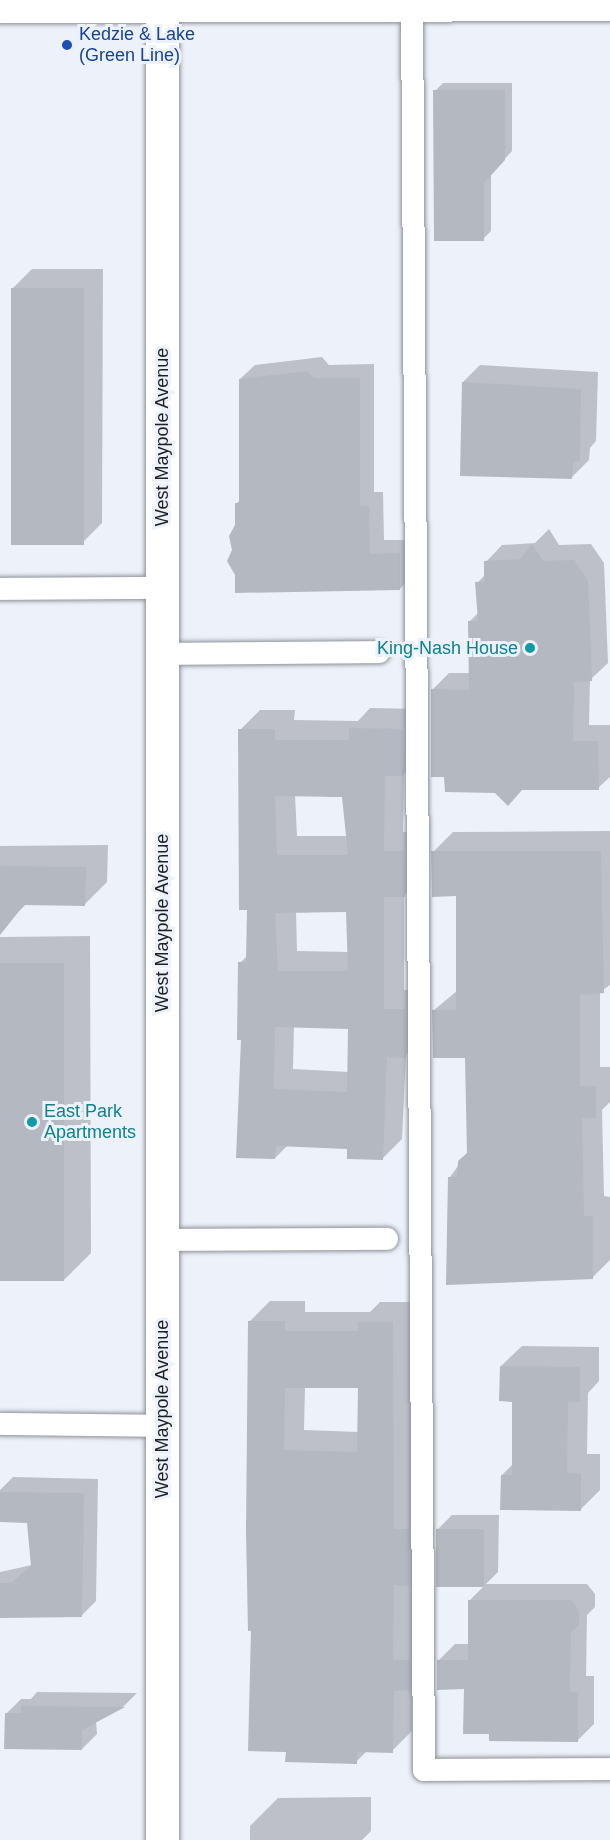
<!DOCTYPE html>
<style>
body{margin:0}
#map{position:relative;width:610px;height:1840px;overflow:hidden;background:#edf1f9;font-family:Helvetica,sans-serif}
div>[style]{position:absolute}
.shadow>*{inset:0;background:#0003}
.building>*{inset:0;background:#b4b8c0;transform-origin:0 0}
.roads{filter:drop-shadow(0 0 2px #8e9299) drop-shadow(0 0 2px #8e9299)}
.lane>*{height:22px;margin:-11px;padding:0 11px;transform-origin:11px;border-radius:11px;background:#fff}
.street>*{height:33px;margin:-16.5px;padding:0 16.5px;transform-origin:16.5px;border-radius:16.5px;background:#fff}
.secondary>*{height:33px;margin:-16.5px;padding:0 16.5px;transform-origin:16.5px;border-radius:16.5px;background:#fff}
.dots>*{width:16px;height:16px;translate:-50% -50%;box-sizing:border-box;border:3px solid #edf1f9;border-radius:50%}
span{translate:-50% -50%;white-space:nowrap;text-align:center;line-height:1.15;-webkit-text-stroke:6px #edf1f9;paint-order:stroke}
.transit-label{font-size:18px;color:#164399}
.left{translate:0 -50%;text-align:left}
.street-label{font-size:18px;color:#1f2023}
.culture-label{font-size:18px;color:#0d838f}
.right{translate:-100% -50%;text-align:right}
</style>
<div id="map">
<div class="shadow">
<i style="clip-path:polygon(443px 83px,512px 83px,512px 151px,491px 174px,491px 231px,483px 239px,435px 91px)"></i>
<i style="clip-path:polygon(32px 269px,103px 269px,102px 523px,82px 543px,12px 289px)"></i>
<i style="clip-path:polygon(322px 357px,329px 365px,374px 364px,374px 492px,383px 492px,384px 540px,414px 540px,414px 574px,400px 589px,233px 550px,237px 503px,241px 499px,240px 379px,255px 365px)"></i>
<i style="clip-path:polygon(480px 365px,598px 372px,596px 441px,590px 448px,589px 460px,572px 477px,463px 382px)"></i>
<i style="clip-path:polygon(549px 529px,559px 545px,591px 544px,604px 563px,608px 663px,590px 680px,589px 725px,610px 725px,610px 777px,598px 788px,433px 689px,449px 673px,470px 673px,469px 622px,479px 612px,477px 583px,486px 574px,486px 562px,502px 545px,535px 543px)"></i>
<i style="clip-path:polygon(evenodd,370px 708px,423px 709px,423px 755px,404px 774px,403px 832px,424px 832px,424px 875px,404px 896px,404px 990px,425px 990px,425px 1036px,406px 1055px,402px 1139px,382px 1159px,349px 1147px,288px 1145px,275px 1158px,243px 1038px,240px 963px,248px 955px,248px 909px,240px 730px,260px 710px,295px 710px,294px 720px,358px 721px,370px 708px,295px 795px,343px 795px,347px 836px,297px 836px,295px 795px,370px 708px,348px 910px,349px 952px,297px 951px,296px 911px,348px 910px,370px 708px,294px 1026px,350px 1027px,349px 1072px,293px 1069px,294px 1026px)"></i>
<i style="clip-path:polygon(610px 831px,610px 985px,600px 992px,600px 1067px,610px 1067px,610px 1102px,602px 1110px,604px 1196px,610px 1197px,610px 1260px,592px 1278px,450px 1177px,468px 1152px,467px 1057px,434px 1010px,458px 990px,458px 895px,433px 852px,453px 832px)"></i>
<i style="clip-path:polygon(108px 845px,107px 882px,84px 905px,27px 903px,8px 923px,0 918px,0 846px)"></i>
<i style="clip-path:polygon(90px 936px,91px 1253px,64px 1280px,0 1279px,0 937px)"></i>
<i style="clip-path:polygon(evenodd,270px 1301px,305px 1301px,305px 1312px,370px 1312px,380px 1302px,412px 1302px,412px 1731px,392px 1751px,368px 1750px,356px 1762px,288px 1750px,253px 1630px,250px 1321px,270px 1301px,305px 1387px,360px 1387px,359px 1432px,304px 1430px,305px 1387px)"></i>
<i style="clip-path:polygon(522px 1346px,599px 1347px,599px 1381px,588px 1393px,587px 1454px,600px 1454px,600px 1490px,580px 1510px,502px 1475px,513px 1464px,514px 1400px,501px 1366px)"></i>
<i style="clip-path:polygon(13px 1477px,98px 1479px,96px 1601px,81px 1616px,0 1617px,0 1572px,32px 1565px,29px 1522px,0 1521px,0 1490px)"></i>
<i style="clip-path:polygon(452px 1515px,499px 1515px,498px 1572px,486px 1584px,587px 1584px,595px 1594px,595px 1607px,587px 1615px,586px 1676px,594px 1676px,594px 1724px,578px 1740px,491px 1732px,465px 1688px,438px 1661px,455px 1644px,470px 1644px,470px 1600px,484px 1586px,437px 1530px)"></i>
<i style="clip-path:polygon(37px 1692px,137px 1693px,124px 1706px,96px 1721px,97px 1734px,82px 1749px,6px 1714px,21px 1699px,31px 1699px)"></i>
<i style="clip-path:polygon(371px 1797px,371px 1831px,362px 1840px,250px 1840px,250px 1826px,278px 1798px)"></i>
</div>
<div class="building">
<i style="clip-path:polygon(433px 90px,505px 90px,505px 160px,484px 183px,484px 241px,434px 241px)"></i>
<i style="left:84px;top:288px;width:257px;height:73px;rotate:90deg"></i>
<i style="clip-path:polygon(307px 371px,314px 378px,360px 378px,360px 506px,369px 506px,370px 554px,400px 553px,400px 590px,235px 593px,235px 575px,227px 561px,232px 550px,229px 536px,235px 525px,235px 503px,239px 503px,239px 379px)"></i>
<i style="clip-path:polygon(462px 382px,581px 389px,580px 460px,573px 463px,572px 479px,460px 476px)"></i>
<i style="clip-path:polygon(532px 544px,543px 561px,574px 560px,588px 580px,592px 681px,574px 682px,573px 741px,598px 741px,599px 790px,522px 790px,508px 806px,495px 793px,445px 792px,444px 777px,431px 777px,431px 689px,469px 690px,468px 621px,478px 621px,475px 582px,484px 582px,484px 561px,520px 559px)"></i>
<i style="clip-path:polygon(evenodd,349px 728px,403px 729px,404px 776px,385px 776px,384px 851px,404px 851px,405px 897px,384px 897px,384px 1009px,405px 1009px,406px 1058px,387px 1057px,383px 1160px,347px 1159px,347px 1149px,276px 1146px,275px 1159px,236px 1158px,241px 1040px,237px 1040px,238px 962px,246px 962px,247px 910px,239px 910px,238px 729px,275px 729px,275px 740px,349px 740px,349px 728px,275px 796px,342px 797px,348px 855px,277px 855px,275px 796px,349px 728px,346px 912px,348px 971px,278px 971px,275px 913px,346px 912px,349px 728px,275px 1027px,348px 1029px,347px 1092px,274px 1089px,275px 1027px)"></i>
<i style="clip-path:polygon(431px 851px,601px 851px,604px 993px,580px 995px,580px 1086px,596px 1086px,596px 1118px,582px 1118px,584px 1216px,593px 1216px,593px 1279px,446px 1285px,448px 1177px,457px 1177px,458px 1161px,467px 1153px,465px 1058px,433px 1058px,432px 1010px,456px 1010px,456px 896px,432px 897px)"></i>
<i style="clip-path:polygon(0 866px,86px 867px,85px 906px,24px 905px,0 935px)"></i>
<i style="left:0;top:963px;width:64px;height:318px"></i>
<i style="clip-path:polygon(evenodd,248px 1321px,285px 1321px,285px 1331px,358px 1331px,358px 1322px,393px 1322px,394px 1529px,409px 1529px,409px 1586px,394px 1585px,393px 1660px,410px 1660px,410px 1690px,394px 1691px,393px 1753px,357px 1752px,357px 1764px,285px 1762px,286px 1752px,248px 1751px,251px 1631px,248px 1631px,246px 1531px,248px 1321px,285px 1388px,358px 1388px,357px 1452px,284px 1450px,285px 1388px)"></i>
<i style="clip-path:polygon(500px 1366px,580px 1367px,580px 1402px,568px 1402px,567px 1473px,581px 1474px,581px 1511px,500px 1510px,501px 1475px,512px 1475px,512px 1402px,499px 1401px)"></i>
<i style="clip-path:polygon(0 1492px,84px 1493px,82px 1617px,0 1618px,0 1583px,11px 1583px,31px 1566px,27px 1523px,0 1522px)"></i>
<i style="left:436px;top:1529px;width:48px;height:58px"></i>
<i style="clip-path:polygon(468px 1600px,571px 1600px,579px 1611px,579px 1625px,571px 1632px,570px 1692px,578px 1692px,578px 1742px,489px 1741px,489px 1734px,463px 1734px,464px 1689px,437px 1690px,437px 1660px,468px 1660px)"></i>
<i style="clip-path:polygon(21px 1706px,125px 1707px,82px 1730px,82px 1750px,4px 1749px,5px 1713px,21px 1713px)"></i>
</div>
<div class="roads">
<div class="lane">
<i style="left:412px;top:5px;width:1765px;rotate:89.61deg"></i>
<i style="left:424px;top:1770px;width:186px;rotate:-0.3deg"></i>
<i style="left:0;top:589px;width:162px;rotate:-0.4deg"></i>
<i style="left:162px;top:654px;width:217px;rotate:-0.5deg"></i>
<i style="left:162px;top:1240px;width:225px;rotate:-0.3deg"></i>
<i style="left:0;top:1424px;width:162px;rotate:0.7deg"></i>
</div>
<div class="street">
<i style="left:162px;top:6px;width:1834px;rotate:90deg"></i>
</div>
<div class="secondary">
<i style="left:0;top:6px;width:610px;rotate:-0.19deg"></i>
</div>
</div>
<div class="dots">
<i style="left:67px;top:45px;background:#1a4fb4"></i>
<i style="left:530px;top:648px;background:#0f9aa8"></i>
<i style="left:32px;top:1122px;background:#0f9aa8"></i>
</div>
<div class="transit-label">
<span class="left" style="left:79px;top:45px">Kedzie &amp; Lake<br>(Green Line)</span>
</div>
<div class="street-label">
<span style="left:162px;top:437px;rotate:-90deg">West Maypole Avenue</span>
<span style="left:162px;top:923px;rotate:-90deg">West Maypole Avenue</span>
<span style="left:162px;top:1409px;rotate:-90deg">West Maypole Avenue</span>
</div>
<div class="culture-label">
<span class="right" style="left:518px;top:648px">King-Nash House</span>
<span class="left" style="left:44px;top:1122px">East Park<br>Apartments</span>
</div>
</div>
